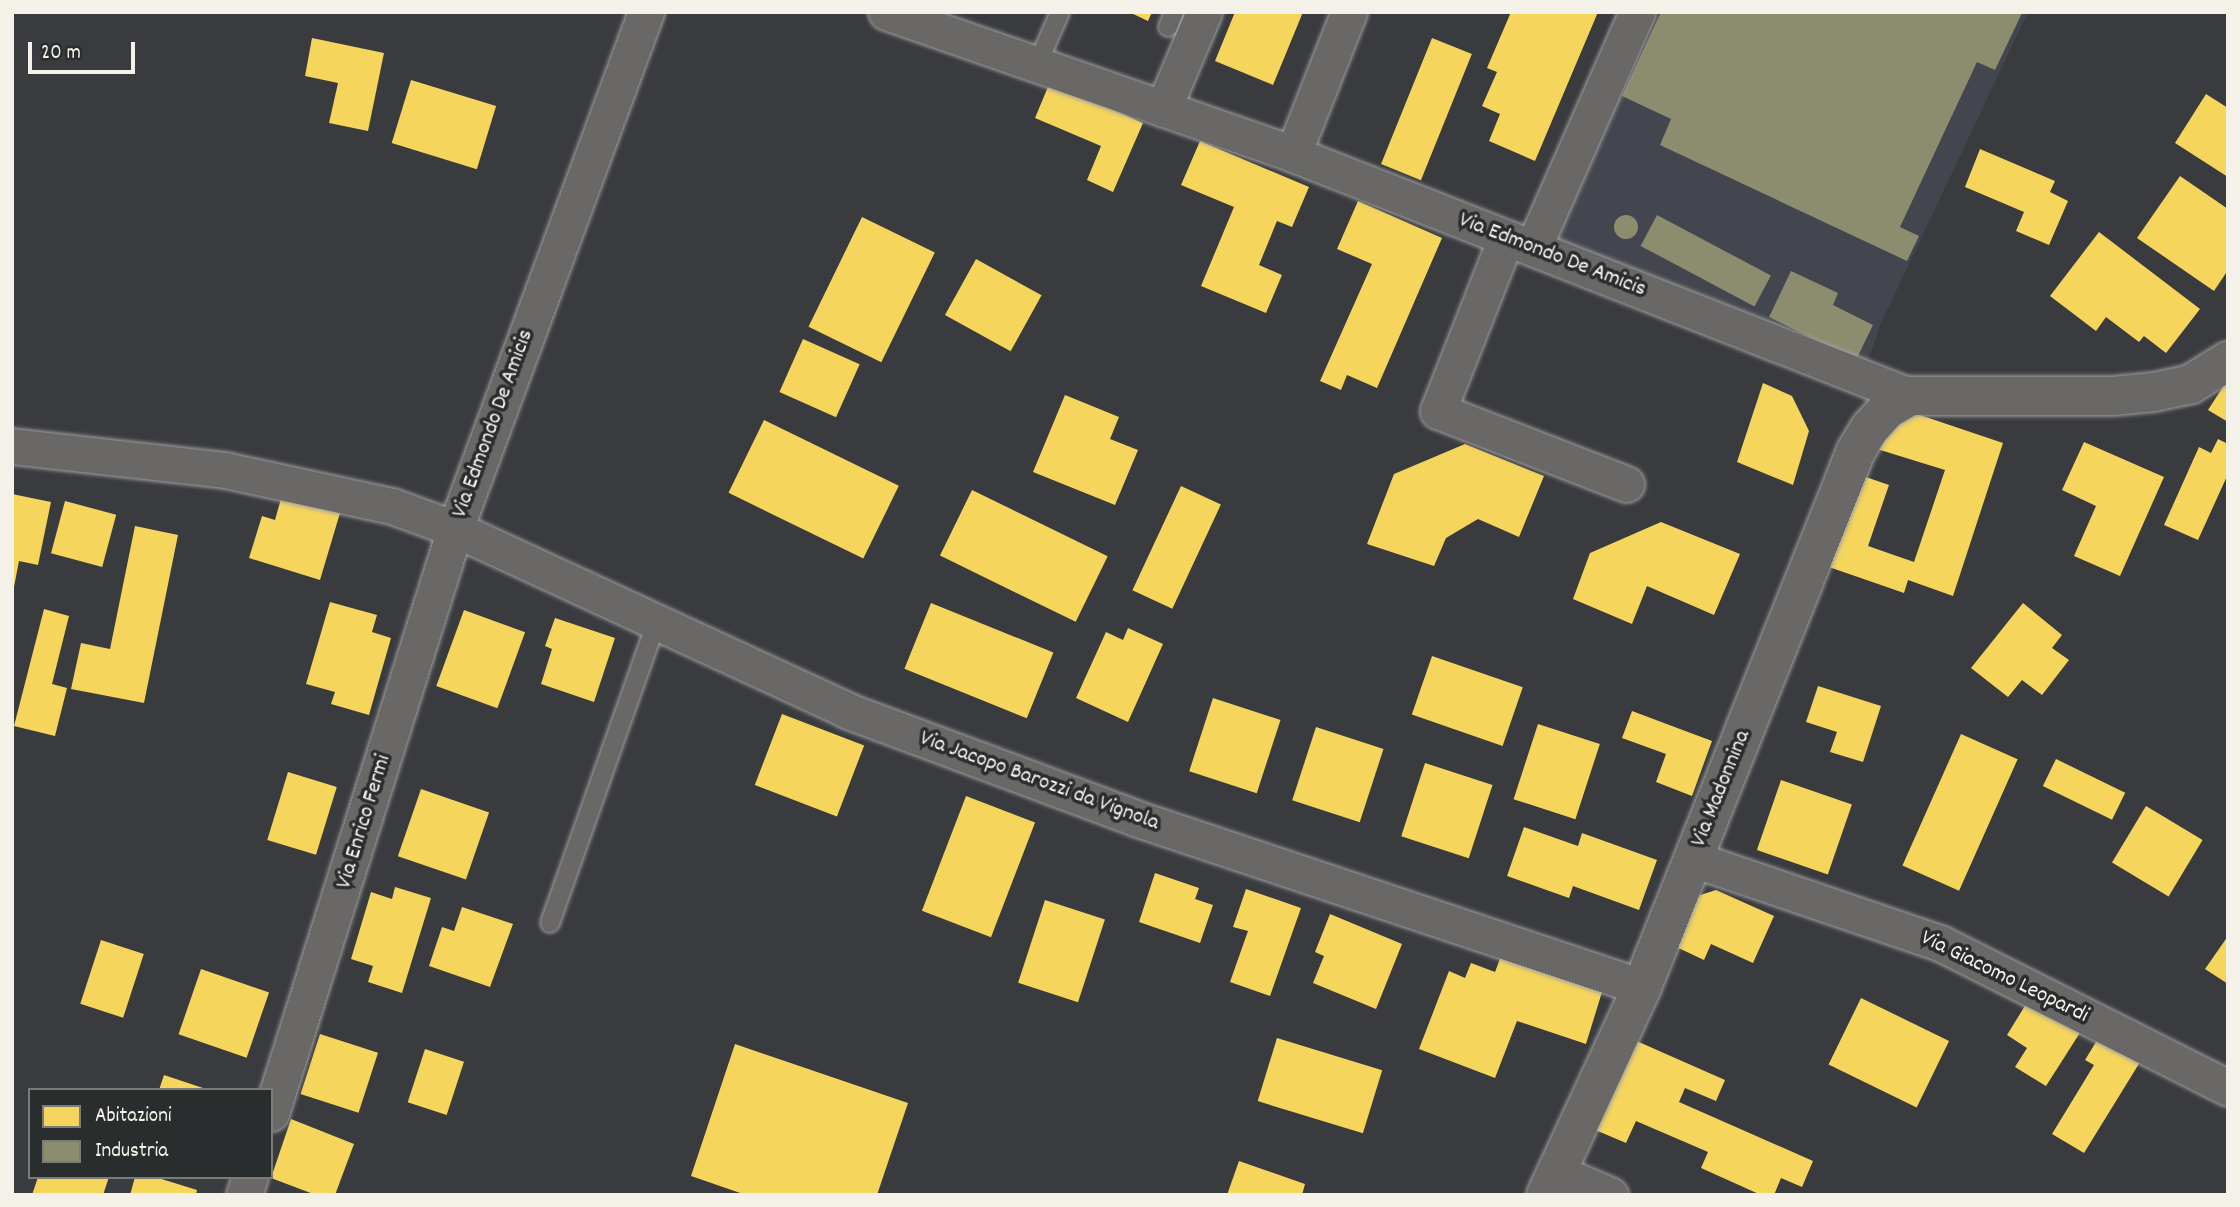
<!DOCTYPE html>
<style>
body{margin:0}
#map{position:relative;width:2240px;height:1207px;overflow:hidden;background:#3a3b3f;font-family:Dekko,sans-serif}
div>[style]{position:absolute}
.built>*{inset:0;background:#44464f}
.homes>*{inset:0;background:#f6d55c;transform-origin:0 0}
.industry>*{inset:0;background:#8c8c6e;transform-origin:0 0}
.round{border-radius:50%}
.roads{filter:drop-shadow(0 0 2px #9e9e9e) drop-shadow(0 0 2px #9e9e9e)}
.service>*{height:18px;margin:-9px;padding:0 9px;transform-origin:9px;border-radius:9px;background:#696867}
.minor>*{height:35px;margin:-17.5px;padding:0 17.5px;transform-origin:17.5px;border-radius:17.5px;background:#696867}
.tertiary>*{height:38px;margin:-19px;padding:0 19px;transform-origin:19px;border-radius:19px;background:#696867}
span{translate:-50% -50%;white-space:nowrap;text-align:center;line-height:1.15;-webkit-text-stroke:7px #2a2d2e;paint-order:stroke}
.street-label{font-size:23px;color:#f4f1e8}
.frame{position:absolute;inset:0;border:14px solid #f4f1e8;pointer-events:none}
.legend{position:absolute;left:28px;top:1088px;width:245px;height:91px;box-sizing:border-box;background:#2a2d2e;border:2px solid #7b7b78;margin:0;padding:9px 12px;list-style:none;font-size:21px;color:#f4f1e8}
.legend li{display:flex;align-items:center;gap:14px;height:35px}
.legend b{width:35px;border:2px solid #7b7b78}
.scale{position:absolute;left:28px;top:42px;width:107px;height:32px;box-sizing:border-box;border:4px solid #f4f1e8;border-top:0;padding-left:9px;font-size:21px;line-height:24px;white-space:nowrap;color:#f4f1e8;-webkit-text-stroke:5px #2a2d2e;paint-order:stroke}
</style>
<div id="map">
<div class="built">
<i style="clip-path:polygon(1627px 12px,2028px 12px,1881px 323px,1862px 377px,1525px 248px)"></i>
</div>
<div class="homes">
<i style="clip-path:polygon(1129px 12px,1152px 12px,1148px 21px)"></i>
<i style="clip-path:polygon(1235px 12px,1303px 12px,1273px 85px,1215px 61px)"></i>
<i style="clip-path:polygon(1511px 12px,1598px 12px,1535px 161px,1489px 141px,1500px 114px,1482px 106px,1497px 72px,1487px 68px)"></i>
<i style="clip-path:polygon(312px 38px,384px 53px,368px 131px,329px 123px,338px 83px,305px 76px)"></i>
<i style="left:1432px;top:38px;width:43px;height:136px;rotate:22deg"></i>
<i style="left:411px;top:80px;width:89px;height:66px;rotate:17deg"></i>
<i style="clip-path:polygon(1050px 82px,1143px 123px,1113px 192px,1087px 180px,1101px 146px,1035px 118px)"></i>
<i style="clip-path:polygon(2206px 94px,2228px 108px,2228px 177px,2175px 143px)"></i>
<i style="clip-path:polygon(1200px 141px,1309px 187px,1292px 227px,1277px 221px,1259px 265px,1282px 275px,1266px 313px,1201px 286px,1234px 207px,1181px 185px)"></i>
<i style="clip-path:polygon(1980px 149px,2055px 181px,2050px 192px,2068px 201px,2049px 245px,2016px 231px,2024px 212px,1965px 187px)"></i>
<i style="clip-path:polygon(2180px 176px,2228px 209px,2228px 270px,2214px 291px,2137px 238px)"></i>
<i style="clip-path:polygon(1358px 201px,1442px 238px,1377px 388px,1347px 375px,1341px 390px,1320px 381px,1372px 264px,1337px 249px)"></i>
<i style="left:862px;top:217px;width:81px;height:122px;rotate:26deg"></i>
<i style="clip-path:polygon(2099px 232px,2200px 309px,2166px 353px,2144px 336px,2139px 342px,2106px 317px,2096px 331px,2050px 296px)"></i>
<i style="left:976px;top:259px;width:75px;height:64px;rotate:29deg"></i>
<i style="left:803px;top:339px;width:62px;height:58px;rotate:24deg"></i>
<i style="clip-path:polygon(2228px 379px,2228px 422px,2208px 410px)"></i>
<i style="clip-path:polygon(1763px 383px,1792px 396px,1809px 431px,1793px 485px,1737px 462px)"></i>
<i style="clip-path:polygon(1065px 395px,1119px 417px,1110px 439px,1138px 450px,1115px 505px,1033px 472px)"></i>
<i style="clip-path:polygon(1911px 412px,2003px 443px,1953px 596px,1908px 580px,1904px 593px,1829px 567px,1860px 475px,1889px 485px,1868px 546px,1914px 562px,1945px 470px,1877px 449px)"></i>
<i style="left:764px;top:420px;width:150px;height:81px;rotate:26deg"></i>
<i style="clip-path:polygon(2218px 439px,2228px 444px,2228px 474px,2198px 540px,2164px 525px,2199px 447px,2211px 453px)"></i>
<i style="clip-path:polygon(2084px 442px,2164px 477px,2120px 576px,2074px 556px,2096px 506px,2062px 490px)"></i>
<i style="clip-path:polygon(1465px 444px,1544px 476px,1519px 537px,1478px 519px,1446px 538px,1434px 566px,1367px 544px,1394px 474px)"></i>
<i style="left:1181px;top:486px;width:44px;height:115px;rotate:25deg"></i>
<i style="left:972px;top:490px;width:151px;height:73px;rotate:26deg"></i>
<i style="clip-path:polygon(12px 494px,51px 502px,38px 565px,19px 561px,14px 587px)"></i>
<i style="clip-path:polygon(282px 495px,340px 513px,320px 580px,249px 558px,262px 516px,275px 520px)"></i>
<i style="left:65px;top:501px;width:53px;height:54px;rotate:15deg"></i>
<i style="clip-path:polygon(1661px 522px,1740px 554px,1714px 615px,1647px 586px,1632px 624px,1573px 599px,1590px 553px)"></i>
<i style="clip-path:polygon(135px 526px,178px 535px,144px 703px,71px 689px,81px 643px,110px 649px)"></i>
<i style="clip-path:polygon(330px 602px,377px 615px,372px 632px,391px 638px,369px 715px,331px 704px,335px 692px,306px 684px)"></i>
<i style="left:931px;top:603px;width:132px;height:71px;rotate:22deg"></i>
<i style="clip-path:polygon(2023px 603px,2062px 635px,2052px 648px,2069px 660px,2042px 695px,2022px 680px,2008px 697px,1971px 668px)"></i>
<i style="clip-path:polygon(44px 609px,69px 616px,52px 684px,67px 688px,55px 736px,14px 726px)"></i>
<i style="left:464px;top:610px;width:65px;height:81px;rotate:20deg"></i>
<i style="clip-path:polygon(555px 618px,615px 638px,594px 702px,541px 684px,552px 649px,545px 646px)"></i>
<i style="clip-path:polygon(1128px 628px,1163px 644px,1128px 722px,1076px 698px,1106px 632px,1123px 640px)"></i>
<i style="left:1432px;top:656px;width:96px;height:62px;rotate:19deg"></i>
<i style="clip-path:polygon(1818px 686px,1881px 706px,1863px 762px,1830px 752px,1837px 732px,1806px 722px)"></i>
<i style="left:1213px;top:698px;width:71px;height:77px;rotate:18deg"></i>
<i style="clip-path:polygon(1632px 711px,1712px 741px,1692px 796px,1656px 782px,1666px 754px,1622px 738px)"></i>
<i style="left:782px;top:714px;width:88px;height:76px;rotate:21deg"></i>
<i style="left:1538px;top:724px;width:65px;height:79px;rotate:18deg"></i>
<i style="left:1316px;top:727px;width:71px;height:77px;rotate:18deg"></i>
<i style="left:1961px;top:734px;width:62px;height:144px;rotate:24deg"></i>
<i style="left:2056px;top:759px;width:77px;height:30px;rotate:26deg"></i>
<i style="left:1425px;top:763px;width:71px;height:77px;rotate:18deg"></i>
<i style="left:288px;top:772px;width:51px;height:71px;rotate:17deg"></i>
<i style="left:1781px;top:780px;width:75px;height:74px;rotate:19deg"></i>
<i style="left:421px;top:789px;width:72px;height:71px;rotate:19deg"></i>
<i style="left:966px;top:796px;width:74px;height:123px;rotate:21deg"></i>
<i style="left:2146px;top:806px;width:66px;height:66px;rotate:31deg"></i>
<i style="clip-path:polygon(1524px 827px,1578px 846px,1582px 833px,1657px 860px,1639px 910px,1573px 886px,1569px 898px,1507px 876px)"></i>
<i style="clip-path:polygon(1155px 873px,1199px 888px,1195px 899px,1213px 905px,1200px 943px,1139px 922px)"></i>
<i style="clip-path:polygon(395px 887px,431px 898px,402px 993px,368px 982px,373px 966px,351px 959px,371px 892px,392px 899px)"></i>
<i style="clip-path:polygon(1246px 889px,1301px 908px,1270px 996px,1230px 982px,1248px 931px,1233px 927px)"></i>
<i style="clip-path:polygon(1716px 890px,1774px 916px,1753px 963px,1711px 944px,1704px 960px,1672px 945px,1694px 897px)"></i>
<i style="left:1045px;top:900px;width:63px;height:87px;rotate:18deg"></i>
<i style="clip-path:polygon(462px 907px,513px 924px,490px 987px,429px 966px,442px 927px,454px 931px)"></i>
<i style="clip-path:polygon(1330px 914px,1402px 944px,1376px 1009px,1313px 983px,1324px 956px,1315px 952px)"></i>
<i style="clip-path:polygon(2228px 936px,2228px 984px,2205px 969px)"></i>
<i style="left:101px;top:940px;width:45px;height:67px;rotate:18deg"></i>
<i style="clip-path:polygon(1501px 956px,1602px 992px,1586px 1044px,1517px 1021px,1495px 1078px,1419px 1049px,1449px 971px,1465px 978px,1471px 963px,1495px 972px)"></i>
<i style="left:201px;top:969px;width:72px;height:69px;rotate:19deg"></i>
<i style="clip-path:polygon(2031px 996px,2083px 1028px,2046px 1086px,2015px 1067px,2027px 1048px,2007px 1035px)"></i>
<i style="left:1861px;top:998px;width:98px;height:74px;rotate:26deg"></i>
<i style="clip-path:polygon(2104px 1029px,2145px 1054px,2084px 1153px,2052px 1134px,2094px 1065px,2085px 1060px)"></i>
<i style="left:320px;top:1034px;width:61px;height:63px;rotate:18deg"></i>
<i style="left:1277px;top:1038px;width:110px;height:66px;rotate:17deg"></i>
<i style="clip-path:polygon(1632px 1039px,1725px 1080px,1716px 1101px,1685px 1088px,1679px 1102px,1813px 1161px,1802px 1187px,1781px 1178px,1774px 1195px,1761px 1195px,1701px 1168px,1708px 1152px,1636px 1121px,1626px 1143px,1593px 1129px)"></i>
<i style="clip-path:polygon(735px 1044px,908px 1103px,877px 1195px,746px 1195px,691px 1176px)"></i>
<i style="left:425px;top:1049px;width:41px;height:56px;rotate:18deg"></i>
<i style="clip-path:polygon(164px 1075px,206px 1089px,206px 1090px,159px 1090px)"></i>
<i style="clip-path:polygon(291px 1119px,354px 1144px,335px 1195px,316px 1195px,271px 1178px)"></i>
<i style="clip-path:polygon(1239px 1161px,1305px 1184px,1302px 1195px,1227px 1195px)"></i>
<i style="clip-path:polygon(38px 1177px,109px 1177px,103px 1195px,32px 1195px)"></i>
<i style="clip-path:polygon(135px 1177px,155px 1177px,197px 1190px,196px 1195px,130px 1195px)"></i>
</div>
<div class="industry">
<i style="clip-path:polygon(1661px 12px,2020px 12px,2022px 13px,1995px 70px,1977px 62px,1900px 227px,1919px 236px,1907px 261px,1660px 145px,1671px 119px,1622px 96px)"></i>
<i class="round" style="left:1614px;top:215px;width:24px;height:24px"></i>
<i style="left:1657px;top:215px;width:129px;height:35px;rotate:28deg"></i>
<i style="clip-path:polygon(1791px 271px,1838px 293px,1833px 305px,1873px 325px,1856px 360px,1769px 317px)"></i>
</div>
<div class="roads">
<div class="service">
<i style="left:1168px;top:27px;width:16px;rotate:-68deg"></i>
<i style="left:1037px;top:65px;width:58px;rotate:-66.5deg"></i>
<i style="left:550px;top:923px;width:318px;rotate:-70.5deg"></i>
</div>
<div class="minor">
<i style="left:886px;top:12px;width:431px;rotate:19.2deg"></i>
<i style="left:1293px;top:154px;width:663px;rotate:21.42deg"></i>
<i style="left:1163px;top:109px;width:105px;rotate:-67.1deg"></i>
<i style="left:1293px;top:154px;width:153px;rotate:-68.5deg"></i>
<i style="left:1506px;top:238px;width:186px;rotate:111.5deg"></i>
<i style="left:1438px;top:411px;width:202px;rotate:21.2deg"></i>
<i style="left:1533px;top:248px;width:258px;rotate:-66.2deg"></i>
<i style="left:12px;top:446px;width:214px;rotate:6.4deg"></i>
<i style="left:225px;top:470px;width:171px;rotate:12.2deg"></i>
<i style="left:392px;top:506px;width:67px;rotate:20.1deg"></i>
<i style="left:455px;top:529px;width:433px;rotate:24.8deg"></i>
<i style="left:848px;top:711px;width:306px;rotate:20.4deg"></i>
<i style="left:1135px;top:818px;width:534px;rotate:18.43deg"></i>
<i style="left:1693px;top:859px;width:261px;rotate:18.8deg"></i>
<i style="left:1940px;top:943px;width:322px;rotate:26.7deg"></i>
<i style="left:271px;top:1113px;width:612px;rotate:-72.51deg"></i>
<i style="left:455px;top:529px;width:551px;rotate:-69.72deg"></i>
<i style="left:1556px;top:1172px;width:59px;rotate:23.1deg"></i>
<i style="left:244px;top:1195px;width:19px;rotate:-72deg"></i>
</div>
<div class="tertiary">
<i style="left:1546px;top:1195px;width:229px;rotate:-65.2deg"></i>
<i style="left:1642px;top:987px;width:577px;rotate:-68.24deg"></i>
<i style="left:1856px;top:451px;width:27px;rotate:-59deg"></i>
<i style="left:1870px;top:428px;width:24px;rotate:-48deg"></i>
<i style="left:1886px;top:410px;width:28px;rotate:-30deg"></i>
<i style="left:1910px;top:396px;width:203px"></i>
<i style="left:2113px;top:396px;width:41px;rotate:-5.6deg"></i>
<i style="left:2154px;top:392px;width:38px;rotate:-12deg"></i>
<i style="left:2191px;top:384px;width:44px;rotate:-31.9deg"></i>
</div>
</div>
<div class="street-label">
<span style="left:1552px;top:256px;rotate:21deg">Via Edmondo De Amicis</span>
<span style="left:494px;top:424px;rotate:-70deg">Via Edmondo De Amicis</span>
<span style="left:1039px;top:782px;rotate:20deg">Via Jacopo Barozzi da Vignola</span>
<span style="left:1722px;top:789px;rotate:-68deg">Via Madonnina</span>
<span style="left:365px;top:822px;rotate:-73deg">Via Enrico Fermi</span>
<span style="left:2004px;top:978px;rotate:26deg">Via Giacomo Leopardi</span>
</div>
<div class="frame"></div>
<ul class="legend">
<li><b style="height:19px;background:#f6d55c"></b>Abitazioni</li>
<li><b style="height:19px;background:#8c8c6e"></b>Industria</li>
</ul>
<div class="scale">20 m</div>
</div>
